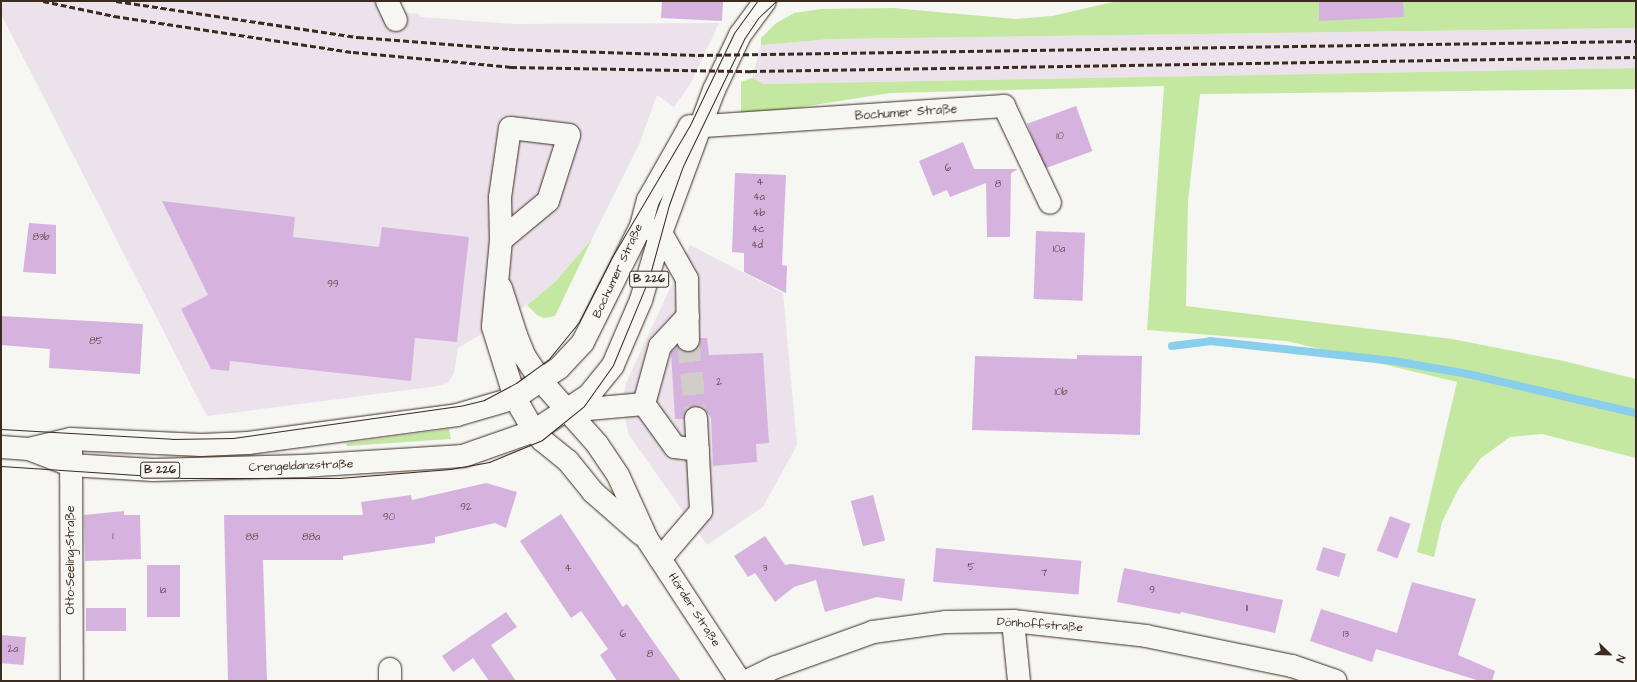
<!DOCTYPE html>
<meta charset="utf-8">
<style>
body{margin:0}
#map{position:relative;width:1637px;height:682px;overflow:hidden;background:#f6f6f2;font-family:"Architects Daughter",sans-serif}
div>[style]{position:absolute}
.built>*{inset:0;background:#ece2ec}
.green>*{inset:0;background:#c4e8a2}
.stream>*{height:8px;margin:-4px;padding:0 4px;transform-origin:4px;border-radius:4px;background:#89cfeb}
.building>*{inset:0;background:#d6b3de;transform-origin:0 0}
.minor-tunnel>*{height:22px;margin-top:-11px;transform-origin:0;background:repeating-linear-gradient(90deg,#d1cdc8 0 22px,transparent 0 33px)}
.roads{filter:drop-shadow(0 0 1px #3b2a1e) drop-shadow(0 0 1px #3b2a1e)}
.minor>*{height:22px;margin:-11px;padding:0 11px;transform-origin:11px;border-radius:11px;background:#f6f6f2}
.major>*{height:22px;margin:-11px;padding:0 11px;transform-origin:11px;border-radius:11px;background:#f6f6f2}
.tram>*{height:1px;margin:-0.5px;padding:0 0.5px;transform-origin:0.5px;border-radius:0.5px;background:#3b2a1e}
.rail>*{height:3px;margin-top:-1.5px;transform-origin:0;background:repeating-linear-gradient(90deg,#3b2a1e 0 6px,transparent 0 9px)}
span{translate:-50% -50%;white-space:nowrap;text-align:center;line-height:1.15;-webkit-text-stroke:3.5px #f6f6f2;paint-order:stroke}
.number-label{font-size:10px;color:#624c4e}
.number-label span{-webkit-text-stroke-width:0}
.shield-label span{padding:1px 3px;background:#f6f6f2;border:1px solid;border-radius:3px;-webkit-text-stroke-width:0}
.shield-label{font-size:11px;color:#3b2a1e;font-weight:700}
.street-label{font-size:12px;color:#3b2a1e}
.frame{position:absolute;inset:0;border:2px solid #3b2a1e;pointer-events:none}
.north{position:absolute;left:1589px;top:634px;width:40px;height:40px;-webkit-text-stroke:3px #f6f6f2;paint-order:stroke;rotate:113deg;font-size:11px;font-weight:700;line-height:16px;text-align:center;color:#3b2a1e}
.north::after{content:'';display:block;margin:auto;width:14px;height:18px;background:#3b2a1e;clip-path:polygon(50% 0,100% 100%,50% 72%,0 100%)}
</style>
<div id="map">
<div class="built">
<i style="clip-path:polygon(1px 1px,376px 1px,382px 14px,403px 12px,419px 14px,420px 17px,514px 24px,719px 23px,691px 83px,674px 107px,657px 95px,640px 142px,592px 239px,555px 282px,534px 299px,512px 316px,458px 348px,454px 373px,448px 383px,438px 386px,207px 416px,1px 14px)"></i>
<i style="clip-path:polygon(1636px 28px,1636px 68px,762px 84px,752px 78px,761px 45px,831px 39px)"></i>
<i style="clip-path:polygon(690px 245px,783px 293px,797px 445px,763px 507px,707px 545px,629px 435px,622px 406px,626px 383px)"></i>
</div>
<div class="green">
<i style="clip-path:polygon(1117px 1px,1636px 1px,1636px 28px,831px 39px,761px 45px,761px 38px,775px 24px,794px 13px,821px 9px,893px 8px,1015px 19px,1052px 16px)"></i>
<i style="clip-path:polygon(1636px 68px,1636px 89px,1200px 94px,1188px 201px,1186px 306px,1452px 339px,1564px 361px,1636px 379px,1636px 458px,1542px 434px,1510px 437px,1481px 458px,1459px 488px,1442px 522px,1434px 557px,1417px 552px,1457px 382px,1287px 341px,1147px 330px,1164px 86px,890px 93px,751px 115px,741px 113px,741px 82px,752px 78px,763px 84px)"></i>
<i style="clip-path:polygon(592px 239px,555px 316px,544px 318px,537px 315px,527px 305px,555px 282px)"></i>
<i style="clip-path:polygon(449px 429px,451px 439px,347px 446px,346px 443px)"></i>
</div>
<div class="stream">
<i style="left:1172px;top:346px;width:38px;rotate:-7deg"></i>
<i style="left:1210px;top:341px;width:185px;rotate:6.2deg"></i>
<i style="left:1394px;top:361px;width:75px;rotate:10deg"></i>
<i style="left:1468px;top:374px;width:172px;rotate:13.1deg"></i>
</div>
<div class="building">
<i style="clip-path:polygon(662px 1px,723px 1px,722px 21px,661px 18px)"></i>
<i style="clip-path:polygon(1403px 1px,1404px 17px,1319px 21px,1319px 2px)"></i>
<i style="left:1076px;top:106px;width:48px;height:52px;rotate:70deg"></i>
<i style="clip-path:polygon(963px 142px,974px 169px,1018px 169px,1011px 173px,1010px 237px,987px 237px,986px 183px,950px 197px,947px 190px,933px 196px,919px 161px)"></i>
<i style="clip-path:polygon(735px 173px,786px 175px,782px 265px,787px 266px,786px 293px,744px 272px,744px 253px,732px 252px)"></i>
<i style="clip-path:polygon(162px 201px,295px 217px,293px 237px,379px 247px,382px 227px,469px 237px,457px 342px,415px 338px,411px 381px,230px 361px,229px 371px,211px 369px,181px 309px,208px 295px)"></i>
<i style="clip-path:polygon(29px 223px,56px 225px,56px 274px,23px 272px)"></i>
<i style="left:1036px;top:231px;width:49px;height:68px;rotate:2deg"></i>
<i style="clip-path:polygon(1px 316px,143px 324px,140px 374px,49px 368px,50px 349px,1px 345px)"></i>
<i style="clip-path:polygon(700px 338px,707px 338px,709px 355px,763px 353px,769px 443px,756px 444px,757px 462px,713px 466px,711px 417px,702px 407px,690px 407px,684px 419px,675px 419px,671px 352px,677px 346px,682px 351px,694px 351px,699px 346px)"></i>
<i style="clip-path:polygon(1077px 355px,1142px 356px,1140px 435px,972px 430px,975px 356px,1077px 359px)"></i>
<i style="clip-path:polygon(486px 483px,517px 492px,506px 528px,495px 523px,435px 537px,435px 543px,343px 556px,343px 560px,263px 560px,267px 681px,228px 681px,224px 515px,363px 515px,361px 502px,411px 495px,412px 500px)"></i>
<i style="left:873px;top:495px;width:47px;height:23px;rotate:75deg"></i>
<i style="clip-path:polygon(124px 511px,124px 515px,140px 515px,141px 559px,85px 561px,84px 515px)"></i>
<i style="clip-path:polygon(561px 514px,623px 607px,627px 604px,681px 681px,617px 681px,600px 655px,608px 649px,581px 611px,571px 618px,520px 541px)"></i>
<i style="left:1390px;top:516px;width:22px;height:37px;rotate:21deg"></i>
<i style="clip-path:polygon(765px 536px,785px 565px,791px 564px,905px 579px,902px 601px,877px 597px,825px 612px,816px 580px,794px 587px,775px 602px,755px 573px,748px 577px,734px 556px)"></i>
<i style="left:1323px;top:547px;width:24px;height:24px;rotate:17deg"></i>
<i style="left:936px;top:548px;width:146px;height:34px;rotate:5deg"></i>
<i style="left:147px;top:565px;width:33px;height:52px"></i>
<i style="clip-path:polygon(1124px 568px,1283px 600px,1275px 633px,1181px 612px,1180px 614px,1117px 602px)"></i>
<i style="clip-path:polygon(1412px 582px,1476px 599px,1458px 655px,1495px 671px,1492px 681px,1480px 681px,1376px 649px,1372px 662px,1310px 641px,1321px 609px,1397px 633px)"></i>
<i style="left:86px;top:608px;width:40px;height:23px"></i>
<i style="clip-path:polygon(506px 612px,517px 627px,491px 645px,516px 681px,489px 681px,473px 658px,453px 672px,442px 656px)"></i>
<i style="left:1px;top:635px;width:25px;height:28px;rotate:5deg"></i>
</div>
<div class="minor-tunnel">
<i style="left:688px;top:340px;width:78px;rotate:84.1deg"></i>
</div>
<div class="roads">
<div class="minor">
<i style="left:387px;top:1px;width:21px;rotate:65deg"></i>
<i style="left:689px;top:127px;width:316px;rotate:-3.8deg"></i>
<i style="left:1004px;top:106px;width:107px;rotate:64.6deg"></i>
<i style="left:646px;top:228px;width:16px;rotate:18deg"></i>
<i style="left:661px;top:233px;width:53px;rotate:60.5deg"></i>
<i style="left:687px;top:279px;width:61px;rotate:89.1deg"></i>
<i style="left:501px;top:240px;width:61px;rotate:-39.7deg"></i>
<i style="left:548px;top:201px;width:69px;rotate:-72.3deg"></i>
<i style="left:569px;top:135px;width:59px;rotate:-173.2deg"></i>
<i style="left:510px;top:128px;width:70px;rotate:98.2deg"></i>
<i style="left:500px;top:197px;width:43px;rotate:88.7deg"></i>
<i style="left:501px;top:240px;width:87px;rotate:95.3deg"></i>
<i style="left:493px;top:327px;width:74px;rotate:72.8deg"></i>
<i style="left:501px;top:288px;width:49px;rotate:72.3deg"></i>
<i style="left:516px;top:335px;width:24px;rotate:68deg"></i>
<i style="left:525px;top:357px;width:30px;rotate:56deg"></i>
<i style="left:644px;top:404px;width:60px;rotate:-74.6deg"></i>
<i style="left:660px;top:346px;width:41px;rotate:-47deg"></i>
<i style="left:566px;top:411px;width:78px;rotate:-5.1deg"></i>
<i style="left:644px;top:404px;width:53px;rotate:54.2deg"></i>
<i style="left:675px;top:447px;width:23px;rotate:7deg"></i>
<i style="left:71px;top:439px;width:242px;rotate:89.8deg"></i>
<i style="left:660px;top:559px;width:63px;rotate:-49.5deg"></i>
<i style="left:701px;top:511px;width:93px;rotate:-93.1deg"></i>
<i style="left:1013px;top:621px;width:60px;rotate:84.3deg"></i>
<i style="left:390px;top:681px;width:12px;rotate:-90deg"></i>
<i style="left:747px;top:681px;width:32px;rotate:-26deg"></i>
<i style="left:776px;top:667px;width:103px;rotate:-19.8deg"></i>
<i style="left:873px;top:632px;width:74px;rotate:-7.8deg"></i>
<i style="left:946px;top:622px;width:67px;rotate:-0.9deg"></i>
<i style="left:1013px;top:621px;width:134px;rotate:6.4deg"></i>
<i style="left:1146px;top:636px;width:149px;rotate:11.6deg"></i>
<i style="left:1292px;top:666px;width:46px;rotate:18.8deg"></i>
</div>
<div class="major">
<i style="left:542px;top:382px;width:83px;rotate:48.4deg"></i>
<i style="left:597px;top:444px;width:37px;rotate:56deg"></i>
<i style="left:618px;top:475px;width:70px;rotate:65.6deg"></i>
<i style="left:647px;top:539px;width:170px;rotate:56.8deg"></i>
<i style="left:515px;top:398px;width:38px;rotate:60deg"></i>
<i style="left:534px;top:431px;width:12px;rotate:48deg"></i>
<i style="left:542px;top:440px;width:33px;rotate:39deg"></i>
<i style="left:568px;top:461px;width:40px;rotate:51deg"></i>
<i style="left:593px;top:492px;width:64px;rotate:41.2deg"></i>
<i style="left:1px;top:447px;width:28px;rotate:4deg"></i>
<i style="left:29px;top:449px;width:44px;rotate:21.3deg"></i>
<i style="left:70px;top:465px;width:83px;rotate:3.4deg"></i>
<i style="left:153px;top:470px;width:150px;rotate:-1.5deg"></i>
<i style="left:303px;top:466px;width:160px;rotate:-3.6deg"></i>
<i style="left:463px;top:456px;width:75px;rotate:-19.4deg"></i>
<i style="left:534px;top:431px;width:66px;rotate:-33.2deg"></i>
<i style="left:589px;top:395px;width:38px;rotate:-51deg"></i>
<i style="left:613px;top:365px;width:71px;rotate:-66.7deg"></i>
<i style="left:641px;top:300px;width:70px;rotate:-73.4deg"></i>
<i style="left:661px;top:233px;width:153px;rotate:-69.7deg"></i>
<i style="left:714px;top:90px;width:61px;rotate:-64.7deg"></i>
<i style="left:740px;top:35px;width:42px;rotate:-53.7deg"></i>
<i style="left:29px;top:449px;width:43px;rotate:-13.4deg"></i>
<i style="left:71px;top:439px;width:130px;rotate:2.6deg"></i>
<i style="left:201px;top:445px;width:47px;rotate:-2.4deg"></i>
<i style="left:248px;top:443px;width:211px;rotate:-7.6deg"></i>
<i style="left:457px;top:415px;width:60px;rotate:-16.3deg"></i>
<i style="left:515px;top:398px;width:53px;rotate:-34.3deg"></i>
<i style="left:559px;top:368px;width:35px;rotate:-47deg"></i>
<i style="left:583px;top:342px;width:130px;rotate:-63.4deg"></i>
<i style="left:641px;top:226px;width:27px;rotate:-75deg"></i>
<i style="left:648px;top:200px;width:85px;rotate:-60.4deg"></i>
</div>
</div>
<div class="tram">
<i style="left:1px;top:429px;width:171px;rotate:3.3deg"></i>
<i style="left:172px;top:439px;width:61px;rotate:-0.9deg"></i>
<i style="left:233px;top:438px;width:233px;rotate:-8.1deg"></i>
<i style="left:464px;top:405px;width:21px;rotate:-14deg"></i>
<i style="left:484px;top:400px;width:36px;rotate:-28deg"></i>
<i style="left:516px;top:383px;width:39px;rotate:-36deg"></i>
<i style="left:548px;top:360px;width:49px;rotate:-50.8deg"></i>
<i style="left:579px;top:322px;width:73px;rotate:-63.1deg"></i>
<i style="left:612px;top:257px;width:151px;rotate:-59.4deg"></i>
<i style="left:689px;top:127px;width:104px;rotate:-64.4deg"></i>
<i style="left:734px;top:33px;width:39px;rotate:-54deg"></i>
<i style="left:1px;top:466px;width:182px;rotate:3.8deg"></i>
<i style="left:183px;top:478px;width:156px"></i>
<i style="left:339px;top:478px;width:111px;rotate:-4.6deg"></i>
<i style="left:450px;top:469px;width:40px;rotate:-10deg"></i>
<i style="left:489px;top:462px;width:57px;rotate:-22.5deg"></i>
<i style="left:542px;top:440px;width:54px;rotate:-39deg"></i>
<i style="left:584px;top:406px;width:50px;rotate:-54.7deg"></i>
<i style="left:613px;top:365px;width:94px;rotate:-67.5deg"></i>
<i style="left:649px;top:278px;width:76px;rotate:-74.7deg"></i>
<i style="left:669px;top:205px;width:41px;rotate:-70.3deg"></i>
<i style="left:683px;top:166px;width:141px;rotate:-64.3deg"></i>
<i style="left:744px;top:39px;width:25px;rotate:-56deg"></i>
<i style="left:758px;top:18px;width:25px;rotate:-43deg"></i>
</div>
<div class="rail">
<i style="left:43px;top:1px;width:73px;rotate:11.9deg"></i>
<i style="left:114px;top:16px;width:242px;rotate:8.6deg"></i>
<i style="left:353px;top:52px;width:159px;rotate:5.4deg"></i>
<i style="left:511px;top:67px;width:240px;rotate:1deg"></i>
<i style="left:751px;top:71px;width:885px;rotate:-0.91deg"></i>
<i style="left:116px;top:1px;width:245px;rotate:8.5deg"></i>
<i style="left:358px;top:37px;width:151px;rotate:4.5deg"></i>
<i style="left:509px;top:49px;width:189px;rotate:1.8deg"></i>
<i style="left:698px;top:55px;width:938px;rotate:-0.86deg"></i>
</div>
<div class="number-label">
<span style="left:1060px;top:137px">10</span>
<span style="left:948px;top:169px">6</span>
<span style="left:760px;top:183px">4</span>
<span style="left:998px;top:185px">8</span>
<span style="left:759px;top:198px">4a</span>
<span style="left:759px;top:214px">4b</span>
<span style="left:758px;top:230px">4c</span>
<span style="left:41px;top:238px">83b</span>
<span style="left:757px;top:246px">4d</span>
<span style="left:1059px;top:250px">10a</span>
<span style="left:333px;top:285px">99</span>
<span style="left:96px;top:342px">85</span>
<span style="left:719px;top:383px">2</span>
<span style="left:1061px;top:393px">10b</span>
<span style="left:466px;top:508px">92</span>
<span style="left:389px;top:518px">90</span>
<span style="left:113px;top:537px">1</span>
<span style="left:252px;top:538px">88</span>
<span style="left:311px;top:538px">88a</span>
<span style="left:971px;top:568px">5</span>
<span style="left:568px;top:569px">4</span>
<span style="left:765px;top:569px">3</span>
<span style="left:1044px;top:574px">7</span>
<span style="left:163px;top:591px">1a</span>
<span style="left:1152px;top:591px">9</span>
<span style="left:1247px;top:609px">11</span>
<span style="left:623px;top:635px">6</span>
<span style="left:1346px;top:635px">13</span>
<span style="left:13px;top:650px">2a</span>
<span style="left:650px;top:655px">8</span>
</div>
<div class="shield-label">
<span style="left:649px;top:279px">B 226</span>
<span style="left:160px;top:470px">B 226</span>
</div>
<div class="street-label">
<span style="left:906px;top:113px;rotate:-4deg">Bochumer Straße</span>
<span style="left:618px;top:271px;rotate:-65deg">Bochumer Straße</span>
<span style="left:301px;top:466px;rotate:-2deg">Crengeldanzstraße</span>
<span style="left:71px;top:560px;rotate:-90deg">Otto-Seeling-Straße</span>
<span style="left:694px;top:610px;rotate:57deg">Hörder Straße</span>
<span style="left:1040px;top:625px;rotate:4deg">Dönhoffstraße</span>
</div>
<div class="frame"></div>
<div class="north">N</div>
</div>
